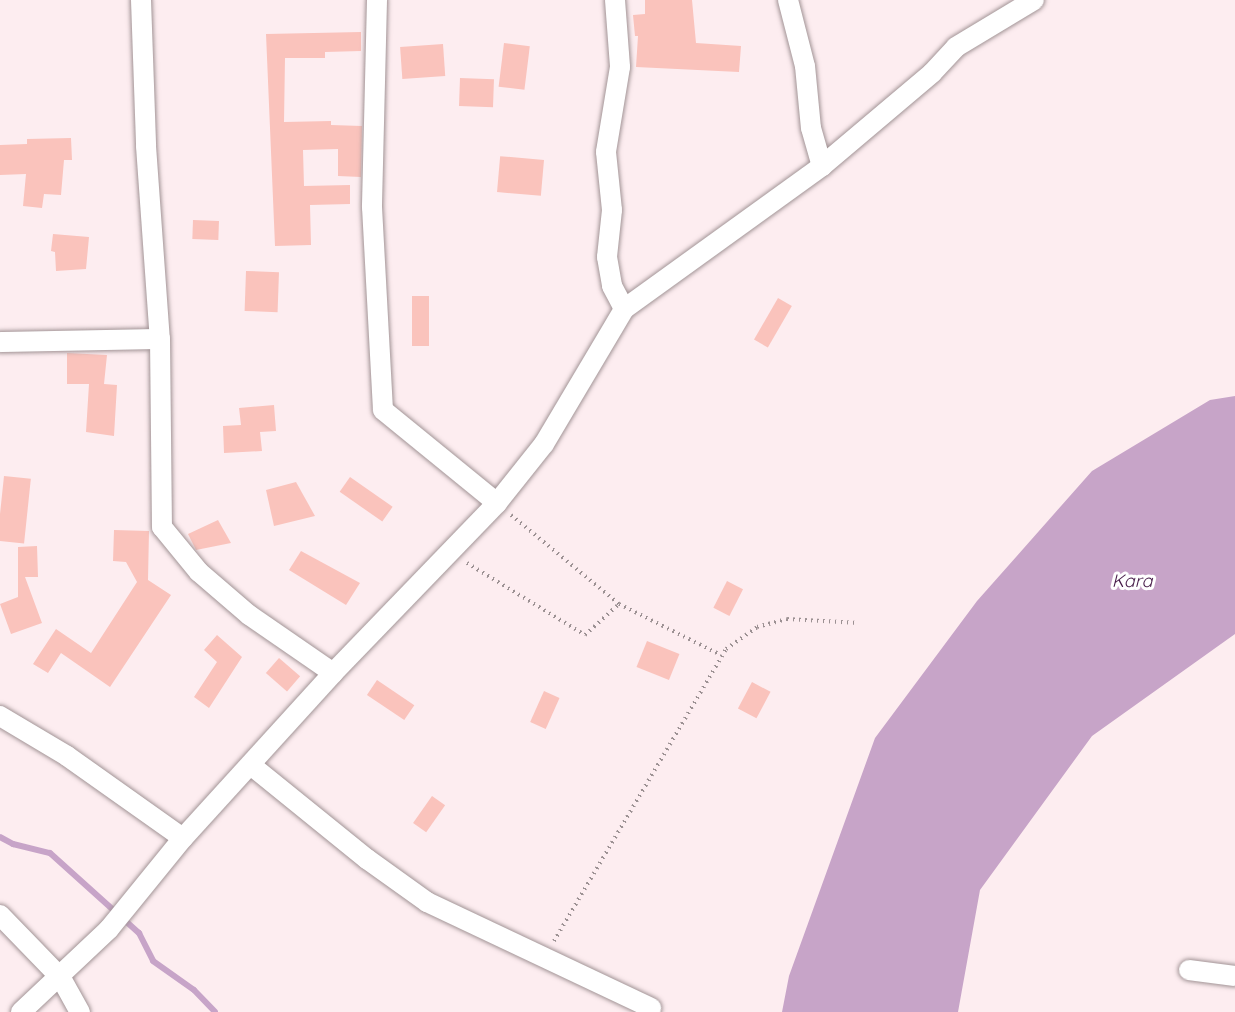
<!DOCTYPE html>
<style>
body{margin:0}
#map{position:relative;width:1235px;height:1012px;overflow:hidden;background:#fdedf0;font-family:Quicksand,sans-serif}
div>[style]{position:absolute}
.water>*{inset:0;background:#c7a4c8}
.stream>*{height:6px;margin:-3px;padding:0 3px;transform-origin:3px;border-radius:3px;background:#c7a4c8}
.building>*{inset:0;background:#fac3bc;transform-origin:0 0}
.path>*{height:4px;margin-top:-2px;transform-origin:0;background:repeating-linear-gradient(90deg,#9c9193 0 1.5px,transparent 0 6px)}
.roads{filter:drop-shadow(0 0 2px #a29496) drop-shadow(0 0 2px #a29496)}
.minor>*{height:20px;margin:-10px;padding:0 10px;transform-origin:10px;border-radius:10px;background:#fff}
span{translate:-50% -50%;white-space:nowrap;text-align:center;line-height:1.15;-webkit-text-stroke:6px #fff;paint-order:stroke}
.water-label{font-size:18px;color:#451947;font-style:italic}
</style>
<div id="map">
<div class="water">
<i style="clip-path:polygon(1235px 396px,1235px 634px,1092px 736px,980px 890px,958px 1012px,782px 1012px,789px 976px,875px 738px,977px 601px,1092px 471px,1210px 400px)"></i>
</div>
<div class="stream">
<i style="left:0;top:837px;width:15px;rotate:28deg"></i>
<i style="left:13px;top:844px;width:38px;rotate:14deg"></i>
<i style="left:50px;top:853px;width:120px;rotate:42deg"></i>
<i style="left:139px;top:933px;width:31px;rotate:63deg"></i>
<i style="left:153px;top:961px;width:50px;rotate:35.3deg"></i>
<i style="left:194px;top:990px;width:30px;rotate:46deg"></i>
</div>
<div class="building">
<i style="clip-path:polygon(645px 0,692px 0,696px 43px,741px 46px,739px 72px,636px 67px,638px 36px,635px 36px,633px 15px,645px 14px)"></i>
<i style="clip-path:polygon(361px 32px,361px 51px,325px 52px,325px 58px,285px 58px,284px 122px,331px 121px,331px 125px,362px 126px,361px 177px,338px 176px,338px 149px,303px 150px,304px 186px,350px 185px,350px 204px,310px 205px,311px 245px,275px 246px,266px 34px)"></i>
<i style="left:504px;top:43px;width:26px;height:44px;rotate:7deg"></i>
<i style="left:443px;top:44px;width:32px;height:43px;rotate:86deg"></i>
<i style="left:460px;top:78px;width:34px;height:28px;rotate:2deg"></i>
<i style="clip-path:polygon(71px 138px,72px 160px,64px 160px,61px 195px,44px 194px,42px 208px,23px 206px,26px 174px,0 175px,0 145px,27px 144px,27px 139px)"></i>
<i style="left:544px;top:160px;width:36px;height:44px;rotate:95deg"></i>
<i style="left:193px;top:220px;width:26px;height:19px;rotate:2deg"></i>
<i style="clip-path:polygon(53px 234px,89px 237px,86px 269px,56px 271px,55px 252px,51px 251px)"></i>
<i style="left:246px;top:271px;width:33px;height:40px;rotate:2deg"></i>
<i style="left:412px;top:296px;width:17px;height:50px"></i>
<i style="left:778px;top:298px;width:16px;height:48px;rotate:30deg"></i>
<i style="clip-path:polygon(67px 353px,107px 355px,104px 384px,117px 385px,114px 436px,86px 432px,89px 384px,67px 384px)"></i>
<i style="clip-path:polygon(274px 405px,276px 431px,260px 432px,262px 451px,224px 453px,223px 426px,241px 425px,239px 408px)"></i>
<i style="left:4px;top:476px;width:27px;height:65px;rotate:6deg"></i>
<i style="left:350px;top:477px;width:52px;height:18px;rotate:35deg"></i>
<i style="clip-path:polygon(296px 482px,315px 516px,274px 526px,266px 490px)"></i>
<i style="clip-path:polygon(218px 520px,231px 543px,196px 550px,188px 534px)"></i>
<i style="clip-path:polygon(114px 530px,149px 531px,148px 580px,171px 595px,110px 687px,61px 653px,48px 673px,33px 664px,56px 629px,91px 653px,137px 582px,126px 562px,113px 561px)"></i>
<i style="clip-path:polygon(37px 546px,38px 577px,25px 577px,42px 623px,11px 634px,0 604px,18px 597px,18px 547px)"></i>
<i style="clip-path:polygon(301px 551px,360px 583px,346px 605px,289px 570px)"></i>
<i style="left:727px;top:581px;width:18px;height:30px;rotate:27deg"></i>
<i style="clip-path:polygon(217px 635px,242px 657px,209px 708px,194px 697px,217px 662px,204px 650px)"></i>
<i style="left:647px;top:641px;width:35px;height:28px;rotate:22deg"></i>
<i style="left:279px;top:658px;width:28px;height:20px;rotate:41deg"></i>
<i style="left:377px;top:680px;width:45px;height:18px;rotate:34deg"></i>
<i style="left:752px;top:682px;width:21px;height:30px;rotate:28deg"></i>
<i style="left:544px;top:691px;width:17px;height:34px;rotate:24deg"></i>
<i style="left:432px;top:796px;width:16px;height:33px;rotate:35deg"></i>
</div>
<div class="path">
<i style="left:511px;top:515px;width:140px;rotate:39.5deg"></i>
<i style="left:619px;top:604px;width:114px;rotate:26.6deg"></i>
<i style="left:467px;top:563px;width:138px;rotate:31.4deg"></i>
<i style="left:585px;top:635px;width:46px;rotate:-42.4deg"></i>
<i style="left:554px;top:941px;width:339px;rotate:-59.5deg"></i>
<i style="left:726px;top:649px;width:38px;rotate:-35deg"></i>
<i style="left:757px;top:627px;width:31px;rotate:-15deg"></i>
<i style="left:787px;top:619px;width:71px;rotate:3.2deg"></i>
</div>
<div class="roads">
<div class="minor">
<i style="left:141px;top:0;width:146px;rotate:88deg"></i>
<i style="left:146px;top:146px;width:194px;rotate:85.9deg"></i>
<i style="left:160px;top:339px;width:188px;rotate:89.4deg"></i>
<i style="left:162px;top:527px;width:58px;rotate:50.6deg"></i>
<i style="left:199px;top:572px;width:66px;rotate:40.7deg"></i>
<i style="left:249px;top:615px;width:102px;rotate:34.6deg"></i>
<i style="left:377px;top:0;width:207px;rotate:91.4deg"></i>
<i style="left:372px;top:207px;width:203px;rotate:86.9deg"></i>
<i style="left:383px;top:410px;width:147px;rotate:39.2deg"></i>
<i style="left:615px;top:0;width:67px;rotate:85.7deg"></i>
<i style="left:620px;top:67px;width:86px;rotate:99.4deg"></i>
<i style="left:606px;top:152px;width:58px;rotate:84.1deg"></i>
<i style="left:612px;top:210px;width:47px;rotate:96.1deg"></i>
<i style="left:607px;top:257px;width:29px;rotate:80deg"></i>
<i style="left:612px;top:286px;width:26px;rotate:62deg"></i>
<i style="left:788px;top:0;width:68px;rotate:75.6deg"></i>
<i style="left:805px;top:66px;width:62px;rotate:84.5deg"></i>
<i style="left:811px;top:128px;width:40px;rotate:74deg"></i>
<i style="left:0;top:342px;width:160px;rotate:-1.1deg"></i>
<i style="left:0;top:716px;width:78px;rotate:30.8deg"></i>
<i style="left:67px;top:756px;width:142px;rotate:35.3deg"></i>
<i style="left:252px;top:766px;width:148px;rotate:39deg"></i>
<i style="left:367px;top:859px;width:74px;rotate:35.6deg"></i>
<i style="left:427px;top:902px;width:248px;rotate:25.3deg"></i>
<i style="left:0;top:915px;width:88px;rotate:45.9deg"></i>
<i style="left:61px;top:978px;width:39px;rotate:61deg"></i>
<i style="left:1189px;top:970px;width:46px;rotate:7.4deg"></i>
<i style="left:21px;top:1012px;width:121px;rotate:-43.3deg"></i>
<i style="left:109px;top:929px;width:117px;rotate:-50.9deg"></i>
<i style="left:183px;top:838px;width:223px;rotate:-47.7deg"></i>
<i style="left:333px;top:673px;width:236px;rotate:-46deg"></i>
<i style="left:497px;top:503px;width:75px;rotate:-51.5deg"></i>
<i style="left:544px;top:444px;width:157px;rotate:-59.3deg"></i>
<i style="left:624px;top:309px;width:244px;rotate:-35.8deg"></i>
<i style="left:822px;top:166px;width:144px;rotate:-40.2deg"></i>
<i style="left:932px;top:73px;width:35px;rotate:-47deg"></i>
<i style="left:956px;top:47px;width:91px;rotate:-31.1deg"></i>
</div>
</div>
<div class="water-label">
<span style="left:1132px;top:581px">Kara</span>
</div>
</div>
